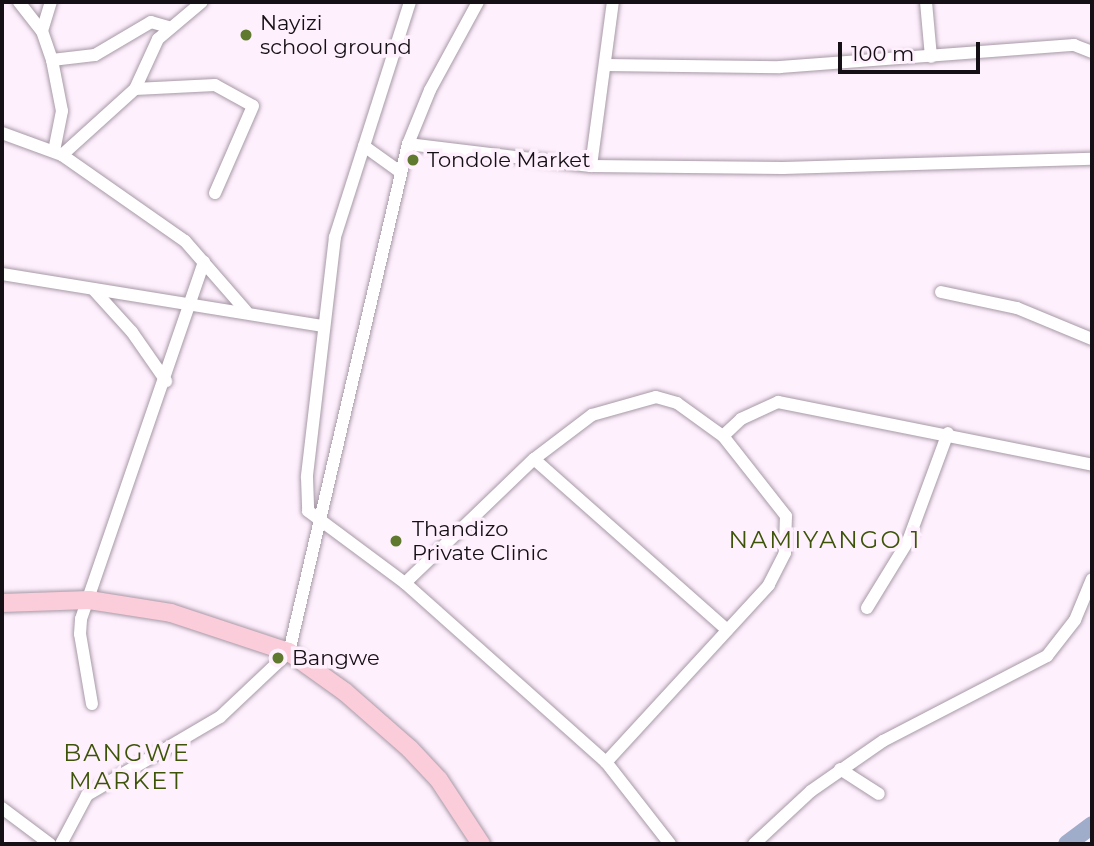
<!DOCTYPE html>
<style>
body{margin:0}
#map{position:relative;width:1094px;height:846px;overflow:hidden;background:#fff0fe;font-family:Montserrat,sans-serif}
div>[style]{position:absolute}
.river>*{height:18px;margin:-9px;padding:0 9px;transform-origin:9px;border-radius:9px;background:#9fadcb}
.roads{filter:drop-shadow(0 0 2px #a799a6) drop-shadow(0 0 2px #a799a6)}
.street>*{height:12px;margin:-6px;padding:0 6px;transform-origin:6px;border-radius:6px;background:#fff}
.primary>*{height:18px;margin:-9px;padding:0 9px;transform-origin:9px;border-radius:9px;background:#fbccd9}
.dots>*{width:19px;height:19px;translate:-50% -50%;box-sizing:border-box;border:4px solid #fff0fe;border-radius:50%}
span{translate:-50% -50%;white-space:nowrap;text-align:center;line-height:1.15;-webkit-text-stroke:7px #fff0fe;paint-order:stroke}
.poi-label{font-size:21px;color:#151015}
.left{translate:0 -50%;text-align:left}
.quarter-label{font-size:24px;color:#3c5308;letter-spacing:2px}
.frame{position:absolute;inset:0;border:4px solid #151015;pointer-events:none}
.scale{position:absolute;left:838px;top:42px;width:142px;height:32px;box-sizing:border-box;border:4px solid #151015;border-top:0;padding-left:9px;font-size:21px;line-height:24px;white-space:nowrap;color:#151015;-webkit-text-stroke:5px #fff0fe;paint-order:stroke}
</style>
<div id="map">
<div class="river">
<i style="left:1067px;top:844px;width:31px;rotate:-37deg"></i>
</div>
<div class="roads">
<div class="street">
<i style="left:19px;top:2px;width:37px;rotate:52deg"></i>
<i style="left:42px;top:31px;width:31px;rotate:71deg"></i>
<i style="left:52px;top:60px;width:52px;rotate:78.9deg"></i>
<i style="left:62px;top:111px;width:41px;rotate:101.3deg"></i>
<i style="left:410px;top:2px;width:247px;rotate:107.7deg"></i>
<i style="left:335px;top:237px;width:242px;rotate:96.7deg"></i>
<i style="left:307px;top:477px;width:34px;rotate:88deg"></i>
<i style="left:308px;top:511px;width:121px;rotate:36.6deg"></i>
<i style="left:405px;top:583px;width:269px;rotate:41.7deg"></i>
<i style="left:926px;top:2px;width:55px;rotate:84.8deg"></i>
<i style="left:42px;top:31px;width:30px;rotate:-73deg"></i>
<i style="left:52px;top:60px;width:43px;rotate:-6.6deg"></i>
<i style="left:95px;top:55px;width:65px;rotate:-30.5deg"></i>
<i style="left:151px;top:22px;width:18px;rotate:16deg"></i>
<i style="left:605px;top:65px;width:175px;rotate:0.7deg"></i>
<i style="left:780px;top:67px;width:295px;rotate:-4.3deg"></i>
<i style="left:1074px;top:45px;width:19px;rotate:21deg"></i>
<i style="left:135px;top:89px;width:55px;rotate:-65.3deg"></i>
<i style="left:158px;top:39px;width:57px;rotate:-40.1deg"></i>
<i style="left:2px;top:133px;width:64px;rotate:20.1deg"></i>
<i style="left:62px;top:155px;width:150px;rotate:35deg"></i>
<i style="left:185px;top:241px;width:93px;rotate:48.9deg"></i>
<i style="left:408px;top:144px;width:184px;rotate:6.9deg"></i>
<i style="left:591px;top:166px;width:192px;rotate:0.6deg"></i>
<i style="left:783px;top:168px;width:309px;rotate:-1.7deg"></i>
<i style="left:364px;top:146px;width:44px;rotate:35.8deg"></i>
<i style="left:62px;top:155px;width:98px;rotate:-42.1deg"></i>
<i style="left:135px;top:89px;width:80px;rotate:-2.9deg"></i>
<i style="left:215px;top:85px;width:43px;rotate:28.9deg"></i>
<i style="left:253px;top:106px;width:95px;rotate:113.6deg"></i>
<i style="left:591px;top:166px;width:165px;rotate:-82.4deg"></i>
<i style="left:2px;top:274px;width:324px;rotate:9.2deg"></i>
<i style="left:93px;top:289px;width:58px;rotate:47.8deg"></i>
<i style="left:132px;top:332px;width:60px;rotate:55.2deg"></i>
<i style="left:941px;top:292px;width:78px;rotate:11.9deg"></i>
<i style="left:1017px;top:308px;width:81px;rotate:22.5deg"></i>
<i style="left:723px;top:436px;width:25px;rotate:-43deg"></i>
<i style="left:741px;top:419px;width:41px;rotate:-24.7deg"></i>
<i style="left:778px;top:402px;width:320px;rotate:11.3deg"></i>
<i style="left:534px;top:459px;width:258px;rotate:41.5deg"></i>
<i style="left:405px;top:583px;width:179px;rotate:-43.9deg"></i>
<i style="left:534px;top:459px;width:73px;rotate:-37.2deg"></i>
<i style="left:592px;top:415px;width:66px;rotate:-15.7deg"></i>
<i style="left:656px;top:397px;width:22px;rotate:16deg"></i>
<i style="left:677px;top:403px;width:57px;rotate:35.7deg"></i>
<i style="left:723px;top:436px;width:102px;rotate:51.8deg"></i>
<i style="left:786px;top:516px;width:37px;rotate:92deg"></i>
<i style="left:785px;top:553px;width:36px;rotate:117deg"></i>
<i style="left:769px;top:585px;width:241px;rotate:132.6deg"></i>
<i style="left:606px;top:762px;width:104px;rotate:52deg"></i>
<i style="left:867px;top:608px;width:79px;rotate:-58.5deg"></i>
<i style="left:908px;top:541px;width:115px;rotate:-69.7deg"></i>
<i style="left:92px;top:704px;width:71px;rotate:-99.7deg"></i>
<i style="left:80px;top:634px;width:15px;rotate:-86deg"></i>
<i style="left:81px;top:619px;width:378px;rotate:-71deg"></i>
<i style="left:840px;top:769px;width:46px;rotate:32.7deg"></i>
<i style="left:2px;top:808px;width:60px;rotate:36.9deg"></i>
<i style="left:61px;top:844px;width:55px;rotate:-62deg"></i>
<i style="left:87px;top:795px;width:154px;rotate:-30.4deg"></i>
<i style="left:220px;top:717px;width:95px;rotate:-43.3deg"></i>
<i style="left:289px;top:652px;width:522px;rotate:-76.82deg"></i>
<i style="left:408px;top:144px;width:58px;rotate:-67.8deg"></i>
<i style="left:430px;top:90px;width:100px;rotate:-61.4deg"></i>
<i style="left:754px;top:844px;width:78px;rotate:-42.9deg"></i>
<i style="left:811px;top:791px;width:88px;rotate:-34.8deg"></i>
<i style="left:883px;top:741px;width:185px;rotate:-27.4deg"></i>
<i style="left:1047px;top:656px;width:46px;rotate:-52.1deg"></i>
<i style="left:1075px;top:620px;width:44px;rotate:-67.5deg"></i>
</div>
<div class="primary">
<i style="left:2px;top:603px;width:87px;rotate:-2deg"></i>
<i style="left:89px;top:600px;width:83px;rotate:9deg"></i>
<i style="left:171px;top:613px;width:124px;rotate:18.3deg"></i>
<i style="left:289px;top:652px;width:69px;rotate:35.5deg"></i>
<i style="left:345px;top:692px;width:86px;rotate:41.2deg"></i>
<i style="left:410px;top:749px;width:42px;rotate:46.9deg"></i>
<i style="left:439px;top:780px;width:77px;rotate:56.7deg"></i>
</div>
</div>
<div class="dots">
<i style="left:246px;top:35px;background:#5f7a2e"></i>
<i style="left:413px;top:160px;background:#5f7a2e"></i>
<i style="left:396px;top:541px;background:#5f7a2e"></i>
<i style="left:278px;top:658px;background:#5f7a2e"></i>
</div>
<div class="poi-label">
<span class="left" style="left:260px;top:35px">Nayizi<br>school ground</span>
<span class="left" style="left:427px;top:160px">Tondole Market</span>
<span class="left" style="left:412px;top:541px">Thandizo<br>Private Clinic</span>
<span class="left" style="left:292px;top:658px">Bangwe</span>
</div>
<div class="quarter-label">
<span style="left:825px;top:540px">NAMIYANGO 1</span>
<span style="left:127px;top:767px">BANGWE<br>MARKET</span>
</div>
<div class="frame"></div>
<div class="scale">100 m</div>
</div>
